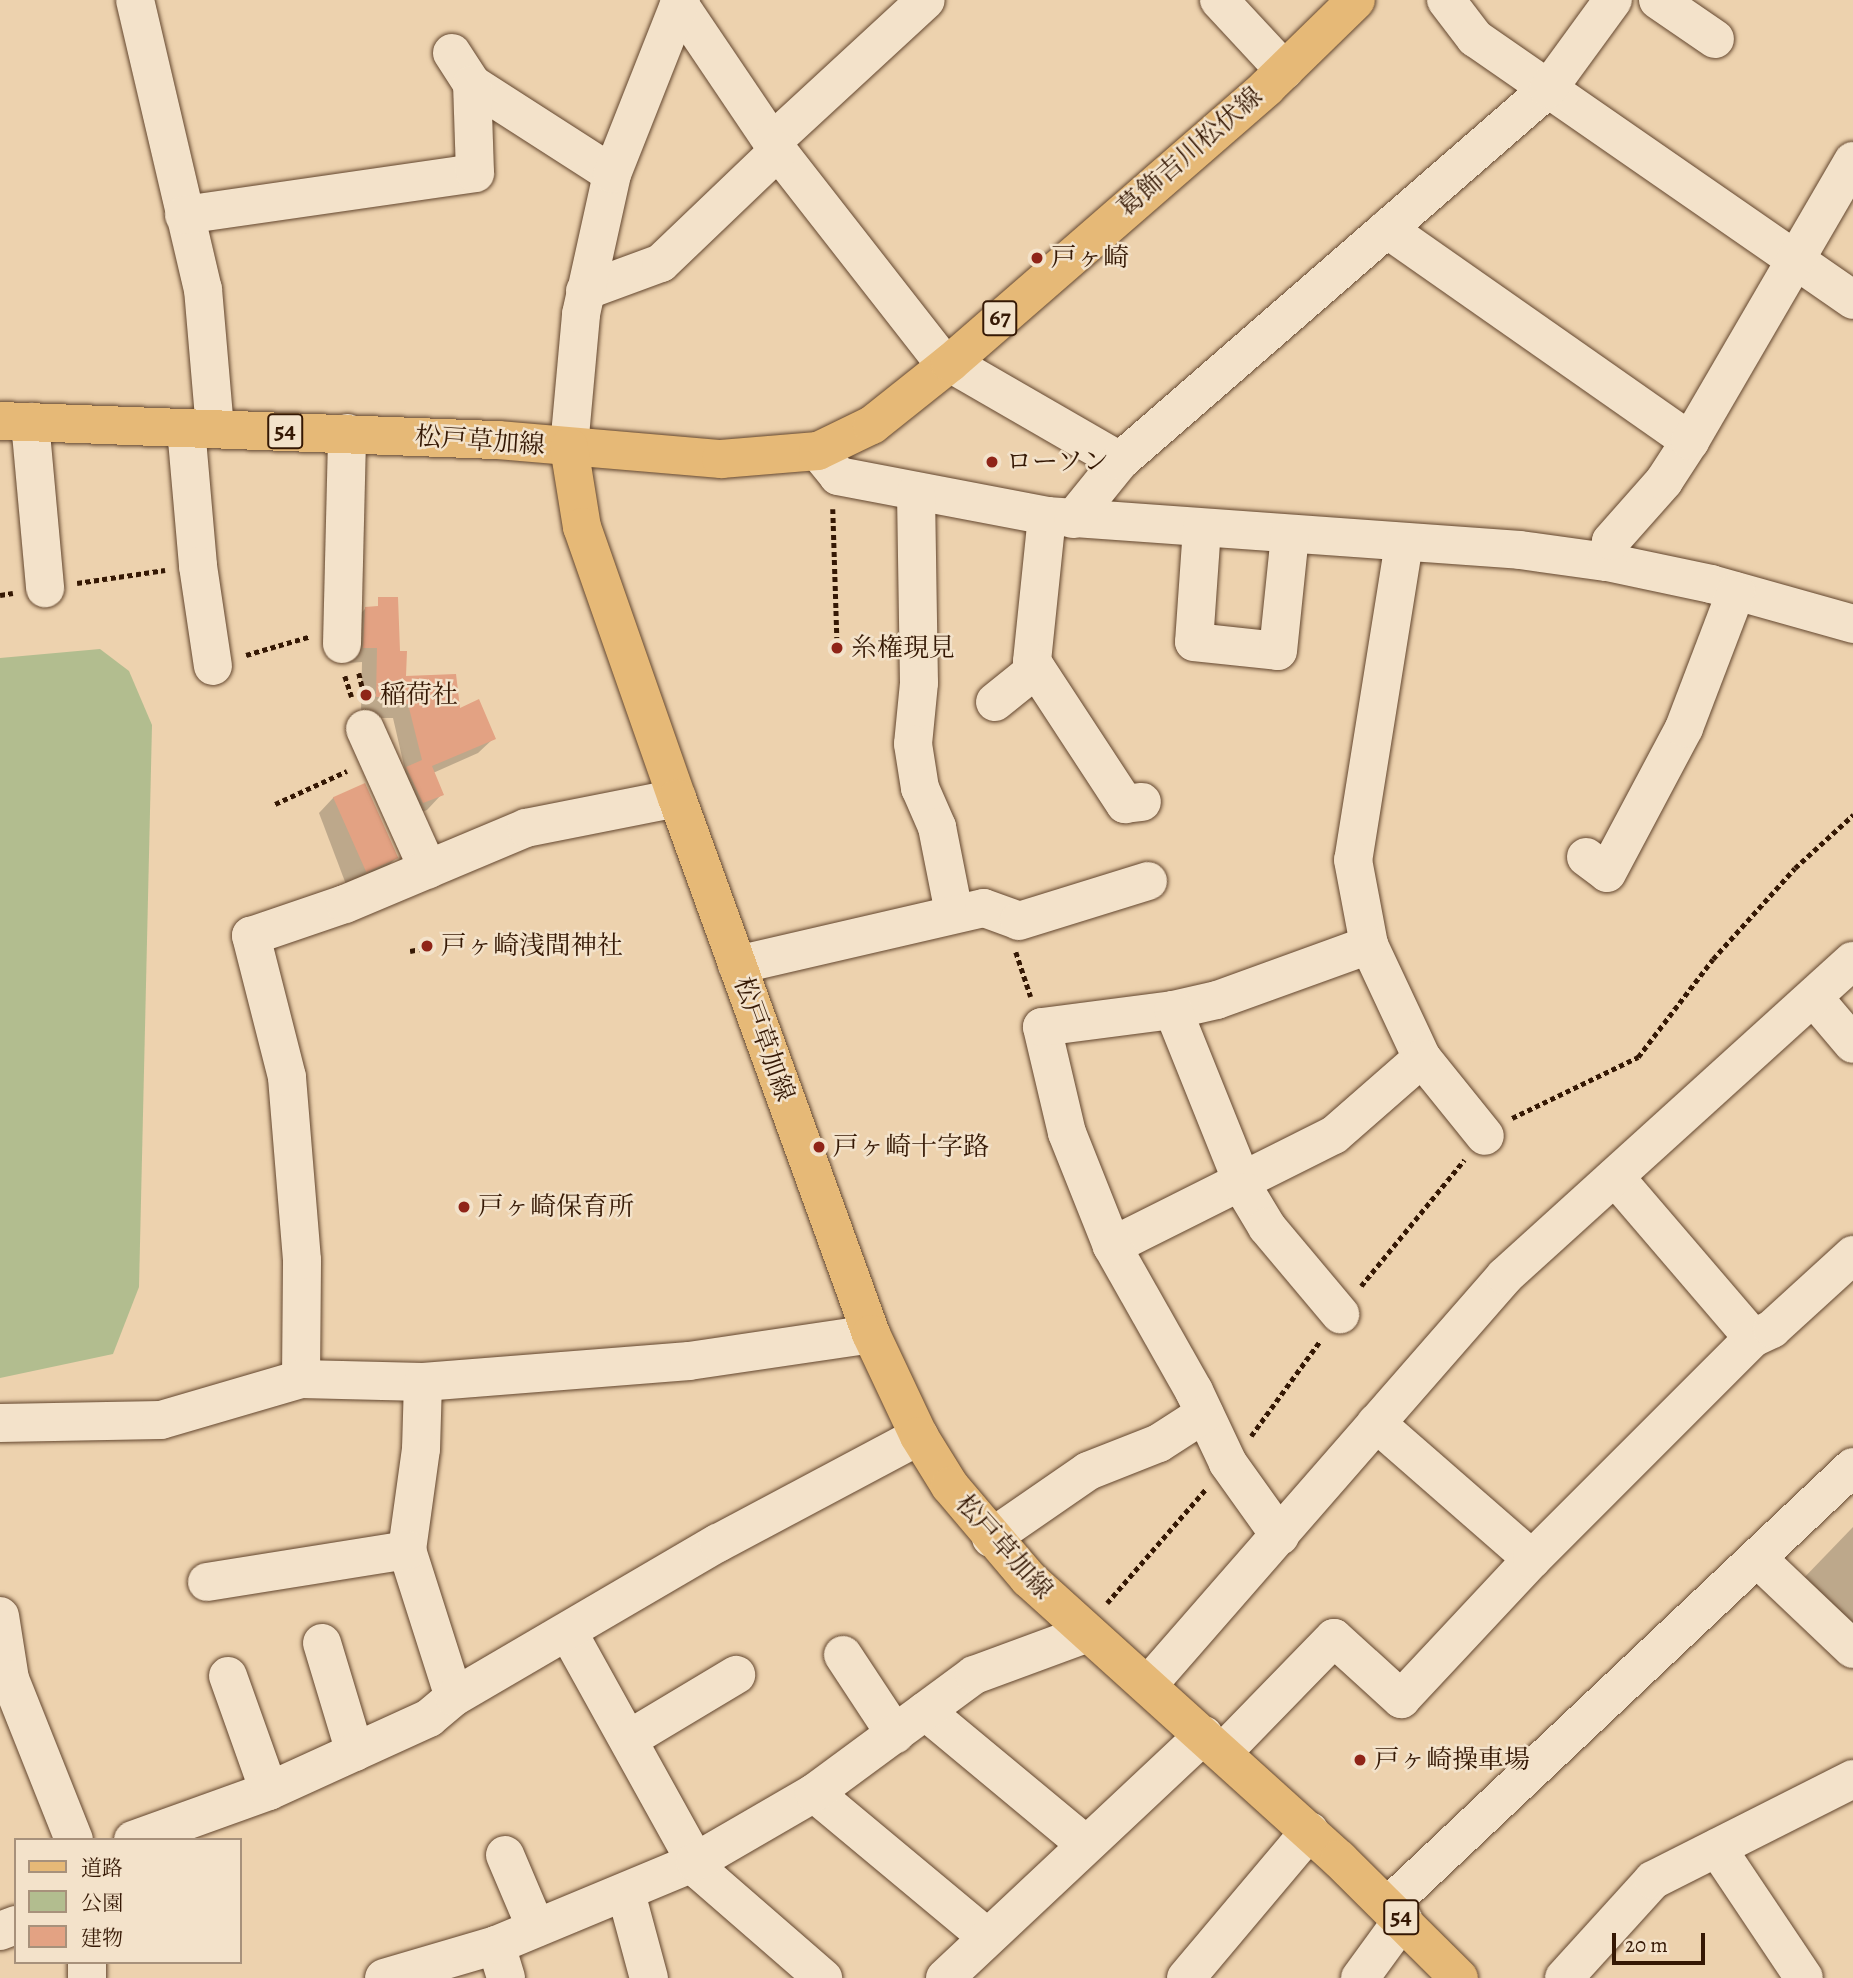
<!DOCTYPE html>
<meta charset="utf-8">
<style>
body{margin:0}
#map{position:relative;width:1853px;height:1978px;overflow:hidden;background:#edd2ae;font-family:Alegreya,"Noto Serif JP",serif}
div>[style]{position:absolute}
.green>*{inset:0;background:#b2bd8f}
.shadow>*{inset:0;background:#0003}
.building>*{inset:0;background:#e3a283;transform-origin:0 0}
.path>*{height:4.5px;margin-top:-2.25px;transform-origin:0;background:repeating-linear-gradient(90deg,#351804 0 5px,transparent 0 8.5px)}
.roads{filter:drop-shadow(0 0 2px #63462e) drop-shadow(0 0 2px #63462e)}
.minor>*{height:38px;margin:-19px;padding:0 19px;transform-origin:19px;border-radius:19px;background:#f3e2ca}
.major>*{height:38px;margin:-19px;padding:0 19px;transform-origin:19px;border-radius:19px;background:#e6b977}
.dots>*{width:19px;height:19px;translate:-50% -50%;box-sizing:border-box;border:4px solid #f3e2ca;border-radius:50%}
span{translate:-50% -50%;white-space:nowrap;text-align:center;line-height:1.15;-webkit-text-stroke:5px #f3e2ca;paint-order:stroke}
.shield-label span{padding:2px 5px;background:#f3e2ca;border:2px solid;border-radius:5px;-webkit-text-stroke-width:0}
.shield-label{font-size:24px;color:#351804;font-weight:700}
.street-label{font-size:26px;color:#351804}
.poi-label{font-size:26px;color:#351804}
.left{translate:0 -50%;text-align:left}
.legend{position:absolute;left:14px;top:1838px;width:228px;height:126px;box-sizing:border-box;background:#f3e2ca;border:2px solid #a7917b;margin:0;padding:9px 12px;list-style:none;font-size:21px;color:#351804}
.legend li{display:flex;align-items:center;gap:14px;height:35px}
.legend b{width:35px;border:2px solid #a7917b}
.scale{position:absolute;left:1612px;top:1933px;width:93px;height:32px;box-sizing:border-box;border:4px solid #351804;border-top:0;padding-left:9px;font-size:21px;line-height:24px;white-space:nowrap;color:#351804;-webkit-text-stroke:5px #f3e2ca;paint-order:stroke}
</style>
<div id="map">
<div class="green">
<i style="clip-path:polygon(100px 649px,129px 671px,152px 725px,139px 1287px,113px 1354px,0 1378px,0 658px)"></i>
</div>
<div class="shadow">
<i style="clip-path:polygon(366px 608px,398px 653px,404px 678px,494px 738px,478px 753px,433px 773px,442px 794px,427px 810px,407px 818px,392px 783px,405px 770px,393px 718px,370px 718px,361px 712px,362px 662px,348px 663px,350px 624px)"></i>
<i style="clip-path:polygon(334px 797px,397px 857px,381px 873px,347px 887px,319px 813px)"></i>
<i style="clip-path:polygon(1853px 1527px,1853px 1637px,1799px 1583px)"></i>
</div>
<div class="building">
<i style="clip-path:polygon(378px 597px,398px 597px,400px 651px,407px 651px,406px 676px,456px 674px,460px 708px,479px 699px,496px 739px,432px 766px,444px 795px,423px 803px,406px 767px,422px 760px,408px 704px,385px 703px,385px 697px,376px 697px,377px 648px,363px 648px,365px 607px,378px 606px)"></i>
<i style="left:365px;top:783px;width:82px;height:35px;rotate:66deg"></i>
</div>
<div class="path">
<i style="left:833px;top:509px;width:129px;rotate:88.2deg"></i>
<i style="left:77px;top:583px;width:89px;rotate:-8.4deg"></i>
<i style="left:0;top:595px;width:13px;rotate:-9deg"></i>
<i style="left:246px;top:655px;width:65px;rotate:-16.2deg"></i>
<i style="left:359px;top:673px;width:18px;rotate:77deg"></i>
<i style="left:345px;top:676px;width:22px;rotate:72deg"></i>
<i style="left:275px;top:804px;width:79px;rotate:-24.6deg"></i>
<i style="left:410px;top:951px;width:10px;rotate:-11deg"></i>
<i style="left:1016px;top:952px;width:47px;rotate:71.6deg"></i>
<i style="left:1512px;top:1118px;width:140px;rotate:-25.8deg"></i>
<i style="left:1638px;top:1057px;width:123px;rotate:-52.6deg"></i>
<i style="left:1713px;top:959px;width:122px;rotate:-48deg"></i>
<i style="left:1795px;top:868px;width:79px;rotate:-42.4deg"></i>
<i style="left:1361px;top:1286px;width:163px;rotate:-50.7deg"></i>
<i style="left:1251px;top:1436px;width:117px;rotate:-54deg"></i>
<i style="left:1107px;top:1603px;width:150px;rotate:-49.1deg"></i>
</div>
<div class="roads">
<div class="minor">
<i style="left:135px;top:0;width:297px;rotate:76.8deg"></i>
<i style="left:203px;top:289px;width:140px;rotate:85.1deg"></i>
<i style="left:1219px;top:0;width:96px;rotate:47.1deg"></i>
<i style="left:1446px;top:0;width:48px;rotate:52.7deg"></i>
<i style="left:1475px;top:38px;width:460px;rotate:34.7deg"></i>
<i style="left:1658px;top:0;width:69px;rotate:34.4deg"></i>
<i style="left:679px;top:4px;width:177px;rotate:56deg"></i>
<i style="left:778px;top:151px;width:273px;rotate:52deg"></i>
<i style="left:452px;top:53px;width:37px;rotate:57deg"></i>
<i style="left:472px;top:84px;width:166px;rotate:32.7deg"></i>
<i style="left:772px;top:142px;width:209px;rotate:-42.7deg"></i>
<i style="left:184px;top:215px;width:294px;rotate:-8.2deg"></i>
<i style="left:475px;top:173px;width:89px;rotate:-91.9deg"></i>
<i style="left:1387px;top:229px;width:370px;rotate:35deg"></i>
<i style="left:585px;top:291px;width:81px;rotate:-20.2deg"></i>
<i style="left:661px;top:263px;width:162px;rotate:-43.7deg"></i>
<i style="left:950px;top:363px;width:196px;rotate:30deg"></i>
<i style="left:30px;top:422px;width:167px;rotate:84.8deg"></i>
<i style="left:186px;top:428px;width:139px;rotate:85deg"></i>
<i style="left:198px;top:566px;width:101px;rotate:81.5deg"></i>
<i style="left:569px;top:447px;width:134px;rotate:-84.8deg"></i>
<i style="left:581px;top:314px;width:143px;rotate:-77.5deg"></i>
<i style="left:612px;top:174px;width:187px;rotate:-68.4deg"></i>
<i style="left:818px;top:451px;width:32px;rotate:51deg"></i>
<i style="left:838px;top:476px;width:213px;rotate:10.8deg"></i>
<i style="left:1047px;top:516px;width:474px;rotate:4.1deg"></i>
<i style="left:1520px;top:550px;width:88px;rotate:7.9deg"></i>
<i style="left:1607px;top:562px;width:106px;rotate:11.9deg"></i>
<i style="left:1711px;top:584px;width:148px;rotate:15.7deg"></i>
<i style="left:916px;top:493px;width:190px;rotate:89.1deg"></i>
<i style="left:919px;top:683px;width:61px;rotate:95.6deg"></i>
<i style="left:913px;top:744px;width:45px;rotate:81deg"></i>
<i style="left:920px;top:788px;width:43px;rotate:66.4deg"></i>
<i style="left:937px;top:827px;width:88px;rotate:78.8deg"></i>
<i style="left:1047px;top:516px;width:147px;rotate:95.9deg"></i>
<i style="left:1032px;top:662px;width:170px;rotate:56.8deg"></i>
<i style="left:1125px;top:804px;width:17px;rotate:-7deg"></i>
<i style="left:1073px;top:519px;width:75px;rotate:-51deg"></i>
<i style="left:1120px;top:461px;width:567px;rotate:-41deg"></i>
<i style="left:1548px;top:89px;width:110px;rotate:-53.9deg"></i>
<i style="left:1202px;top:528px;width:114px;rotate:94deg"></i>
<i style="left:1194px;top:642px;width:84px;rotate:6.1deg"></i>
<i style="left:1278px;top:651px;width:117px;rotate:-84.1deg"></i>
<i style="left:1404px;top:543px;width:321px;rotate:99.1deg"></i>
<i style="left:1353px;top:860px;width:86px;rotate:79.3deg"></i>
<i style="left:1369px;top:945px;width:125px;rotate:64.9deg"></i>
<i style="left:1607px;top:562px;width:21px;rotate:-79deg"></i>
<i style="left:1611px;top:541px;width:80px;rotate:-48.5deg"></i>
<i style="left:1664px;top:481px;width:48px;rotate:-57deg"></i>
<i style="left:1690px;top:441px;width:324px;rotate:-59.8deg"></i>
<i style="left:342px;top:644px;width:211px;rotate:-88.6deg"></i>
<i style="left:995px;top:702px;width:53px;rotate:-38.8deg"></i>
<i style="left:365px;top:729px;width:154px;rotate:65.8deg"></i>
<i style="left:1586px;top:857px;width:26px;rotate:37deg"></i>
<i style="left:1607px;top:873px;width:164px;rotate:-62deg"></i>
<i style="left:1684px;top:728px;width:146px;rotate:-69.1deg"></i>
<i style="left:737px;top:965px;width:253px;rotate:-13deg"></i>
<i style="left:984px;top:908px;width:37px;rotate:20deg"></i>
<i style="left:1019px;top:921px;width:135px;rotate:-17.2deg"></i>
<i style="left:1814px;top:998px;width:60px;rotate:49.7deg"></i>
<i style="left:1173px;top:1010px;width:45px;rotate:-12.8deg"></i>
<i style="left:1217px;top:1000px;width:162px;rotate:-19.9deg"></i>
<i style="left:1615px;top:1177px;width:212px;rotate:49.4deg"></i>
<i style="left:1112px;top:1246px;width:248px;rotate:-26.6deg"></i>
<i style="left:1334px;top:1135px;width:117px;rotate:-41.2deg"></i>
<i style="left:1422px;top:1058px;width:100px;rotate:51.1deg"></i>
<i style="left:301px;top:1379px;width:119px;rotate:-89.5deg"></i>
<i style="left:302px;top:1260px;width:184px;rotate:-94.7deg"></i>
<i style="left:287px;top:1077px;width:146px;rotate:-104.3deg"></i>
<i style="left:251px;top:936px;width:99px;rotate:-18.8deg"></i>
<i style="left:345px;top:904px;width:196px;rotate:-22.8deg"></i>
<i style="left:526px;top:828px;width:154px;rotate:-11.2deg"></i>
<i style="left:423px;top:1382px;width:67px;rotate:91.7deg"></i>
<i style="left:421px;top:1449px;width:102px;rotate:97.9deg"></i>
<i style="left:407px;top:1550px;width:154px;rotate:72.3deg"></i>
<i style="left:0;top:1423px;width:161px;rotate:-1.1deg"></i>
<i style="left:161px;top:1420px;width:146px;rotate:-16.3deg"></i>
<i style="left:301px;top:1379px;width:122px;rotate:1.4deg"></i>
<i style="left:423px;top:1382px;width:267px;rotate:-4.5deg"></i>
<i style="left:689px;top:1361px;width:184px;rotate:-8.4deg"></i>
<i style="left:1376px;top:1423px;width:207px;rotate:41.1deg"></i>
<i style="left:1280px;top:1536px;width:90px;rotate:-125.5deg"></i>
<i style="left:1228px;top:1463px;width:80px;rotate:-115.3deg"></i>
<i style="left:1194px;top:1391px;width:167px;rotate:-119.5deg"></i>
<i style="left:1112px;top:1246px;width:122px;rotate:-111.7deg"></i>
<i style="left:1067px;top:1133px;width:109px;rotate:-103.3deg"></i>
<i style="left:1042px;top:1027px;width:132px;rotate:-7.4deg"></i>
<i style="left:1173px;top:1010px;width:196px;rotate:68.1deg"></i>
<i style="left:1246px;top:1192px;width:41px;rotate:59deg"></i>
<i style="left:1267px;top:1227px;width:114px;rotate:50deg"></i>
<i style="left:991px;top:1538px;width:118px;rotate:-34.6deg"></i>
<i style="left:1088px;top:1471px;width:76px;rotate:-21.5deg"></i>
<i style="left:1159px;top:1443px;width:54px;rotate:-32.8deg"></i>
<i style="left:1757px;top:1558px;width:132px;rotate:43.5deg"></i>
<i style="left:207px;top:1582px;width:203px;rotate:-9.1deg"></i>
<i style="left:0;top:1616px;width:64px;rotate:81deg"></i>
<i style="left:10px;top:1679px;width:173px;rotate:68.3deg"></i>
<i style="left:568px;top:1632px;width:274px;rotate:61deg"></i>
<i style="left:701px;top:1872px;width:162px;rotate:41deg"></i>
<i style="left:322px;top:1643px;width:114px;rotate:73.2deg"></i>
<i style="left:843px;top:1655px;width:95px;rotate:56.6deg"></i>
<i style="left:228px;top:1676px;width:122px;rotate:70.4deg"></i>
<i style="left:1148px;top:1685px;width:543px;rotate:-48.88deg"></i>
<i style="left:1505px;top:1276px;width:469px;rotate:-42.2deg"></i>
<i style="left:925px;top:1711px;width:208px;rotate:39.7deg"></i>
<i style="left:629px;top:1739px;width:125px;rotate:-30.9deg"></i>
<i style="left:1223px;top:1752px;width:159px;rotate:-45.8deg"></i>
<i style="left:1334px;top:1638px;width:91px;rotate:42.3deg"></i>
<i style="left:1401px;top:1699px;width:192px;rotate:-46.9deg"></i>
<i style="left:1532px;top:1559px;width:313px;rotate:-45deg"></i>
<i style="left:1753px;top:1338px;width:21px;rotate:-25deg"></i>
<i style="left:1772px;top:1329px;width:110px;rotate:-42.4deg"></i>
<i style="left:814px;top:1793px;width:225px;rotate:39.8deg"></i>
<i style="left:133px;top:1840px;width:145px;rotate:-19.8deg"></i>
<i style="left:269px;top:1791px;width:176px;rotate:-24.5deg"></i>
<i style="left:429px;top:1718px;width:33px;rotate:-40deg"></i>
<i style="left:454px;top:1697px;width:306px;rotate:-30.3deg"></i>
<i style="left:718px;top:1543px;width:228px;rotate:-28deg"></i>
<i style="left:1717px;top:1848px;width:156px;rotate:56.2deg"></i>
<i style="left:505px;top:1855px;width:79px;rotate:67deg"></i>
<i style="left:626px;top:1893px;width:88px;rotate:74.9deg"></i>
<i style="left:1389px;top:1905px;width:638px;rotate:-43.35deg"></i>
<i style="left:0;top:1931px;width:17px;rotate:-21deg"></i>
<i style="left:496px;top:1945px;width:34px;rotate:73deg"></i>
<i style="left:87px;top:1962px;width:16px;rotate:90deg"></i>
<i style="left:384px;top:1978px;width:117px;rotate:-16.4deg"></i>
<i style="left:496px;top:1945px;width:216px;rotate:-22.6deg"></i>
<i style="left:695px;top:1862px;width:138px;rotate:-30.1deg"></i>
<i style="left:814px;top:1793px;width:199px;rotate:-36.4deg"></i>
<i style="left:974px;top:1675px;width:121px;rotate:-20.2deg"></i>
<i style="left:945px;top:1978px;width:355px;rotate:-43.2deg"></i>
<i style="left:1186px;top:1978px;width:192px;rotate:-49.9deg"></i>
<i style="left:1360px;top:1978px;width:73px;rotate:-53.9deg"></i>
<i style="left:1564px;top:1978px;width:132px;rotate:-47.8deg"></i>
<i style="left:1653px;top:1880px;width:224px;rotate:-26.8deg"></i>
</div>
<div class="major">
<i style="left:0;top:421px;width:498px;rotate:2.2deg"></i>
<i style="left:498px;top:440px;width:224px;rotate:4.9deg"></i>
<i style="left:721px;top:459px;width:97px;rotate:-4.7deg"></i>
<i style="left:818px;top:451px;width:60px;rotate:-25.7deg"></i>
<i style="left:872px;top:425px;width:100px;rotate:-38.5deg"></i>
<i style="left:950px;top:363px;width:420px;rotate:-41deg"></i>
<i style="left:1267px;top:87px;width:124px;rotate:-44.3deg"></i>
<i style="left:569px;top:447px;width:81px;rotate:80.8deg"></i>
<i style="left:582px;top:527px;width:287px;rotate:70.7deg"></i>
<i style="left:677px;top:798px;width:570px;rotate:70.1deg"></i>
<i style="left:871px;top:1334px;width:113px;rotate:64.8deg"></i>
<i style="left:919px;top:1436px;width:59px;rotate:58.2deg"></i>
<i style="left:950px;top:1486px;width:122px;rotate:49.7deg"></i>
<i style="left:1029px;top:1579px;width:418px;rotate:42.1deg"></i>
<i style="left:1339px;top:1859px;width:169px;rotate:44.8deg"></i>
</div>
</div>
<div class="dots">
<i style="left:1037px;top:258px;background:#8f2418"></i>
<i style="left:992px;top:462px;background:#8f2418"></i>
<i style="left:837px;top:648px;background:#8f2418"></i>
<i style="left:366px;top:695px;background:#8f2418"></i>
<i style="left:427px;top:946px;background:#8f2418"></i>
<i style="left:819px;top:1147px;background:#8f2418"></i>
<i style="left:464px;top:1207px;background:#8f2418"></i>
<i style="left:1360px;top:1760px;background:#8f2418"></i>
</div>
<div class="shield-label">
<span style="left:1000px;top:318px">67</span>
<span style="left:285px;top:431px">54</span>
<span style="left:1401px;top:1917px">54</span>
</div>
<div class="street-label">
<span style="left:1190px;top:152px;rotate:-41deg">葛飾吉川松伏線</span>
<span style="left:480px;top:441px;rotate:4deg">松戸草加線</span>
<span style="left:764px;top:1039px;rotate:70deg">松戸草加線</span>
<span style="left:1004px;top:1547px;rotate:48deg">松戸草加線</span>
</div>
<div class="poi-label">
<span class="left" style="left:1051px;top:258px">戸ヶ崎</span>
<span class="left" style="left:1006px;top:462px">ローソン</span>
<span class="left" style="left:851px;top:648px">糸権現見</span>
<span class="left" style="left:380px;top:695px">稲荷社</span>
<span class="left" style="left:441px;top:946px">戸ヶ崎浅間神社</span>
<span class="left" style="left:833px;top:1147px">戸ヶ崎十字路</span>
<span class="left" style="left:478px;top:1207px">戸ヶ崎保育所</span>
<span class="left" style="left:1374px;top:1760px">戸ヶ崎操車場</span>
</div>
<ul class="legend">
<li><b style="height:9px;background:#e6b977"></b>道路</li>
<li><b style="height:19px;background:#b2bd8f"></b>公園</li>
<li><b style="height:19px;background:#e3a283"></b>建物</li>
</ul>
<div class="scale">20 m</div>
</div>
